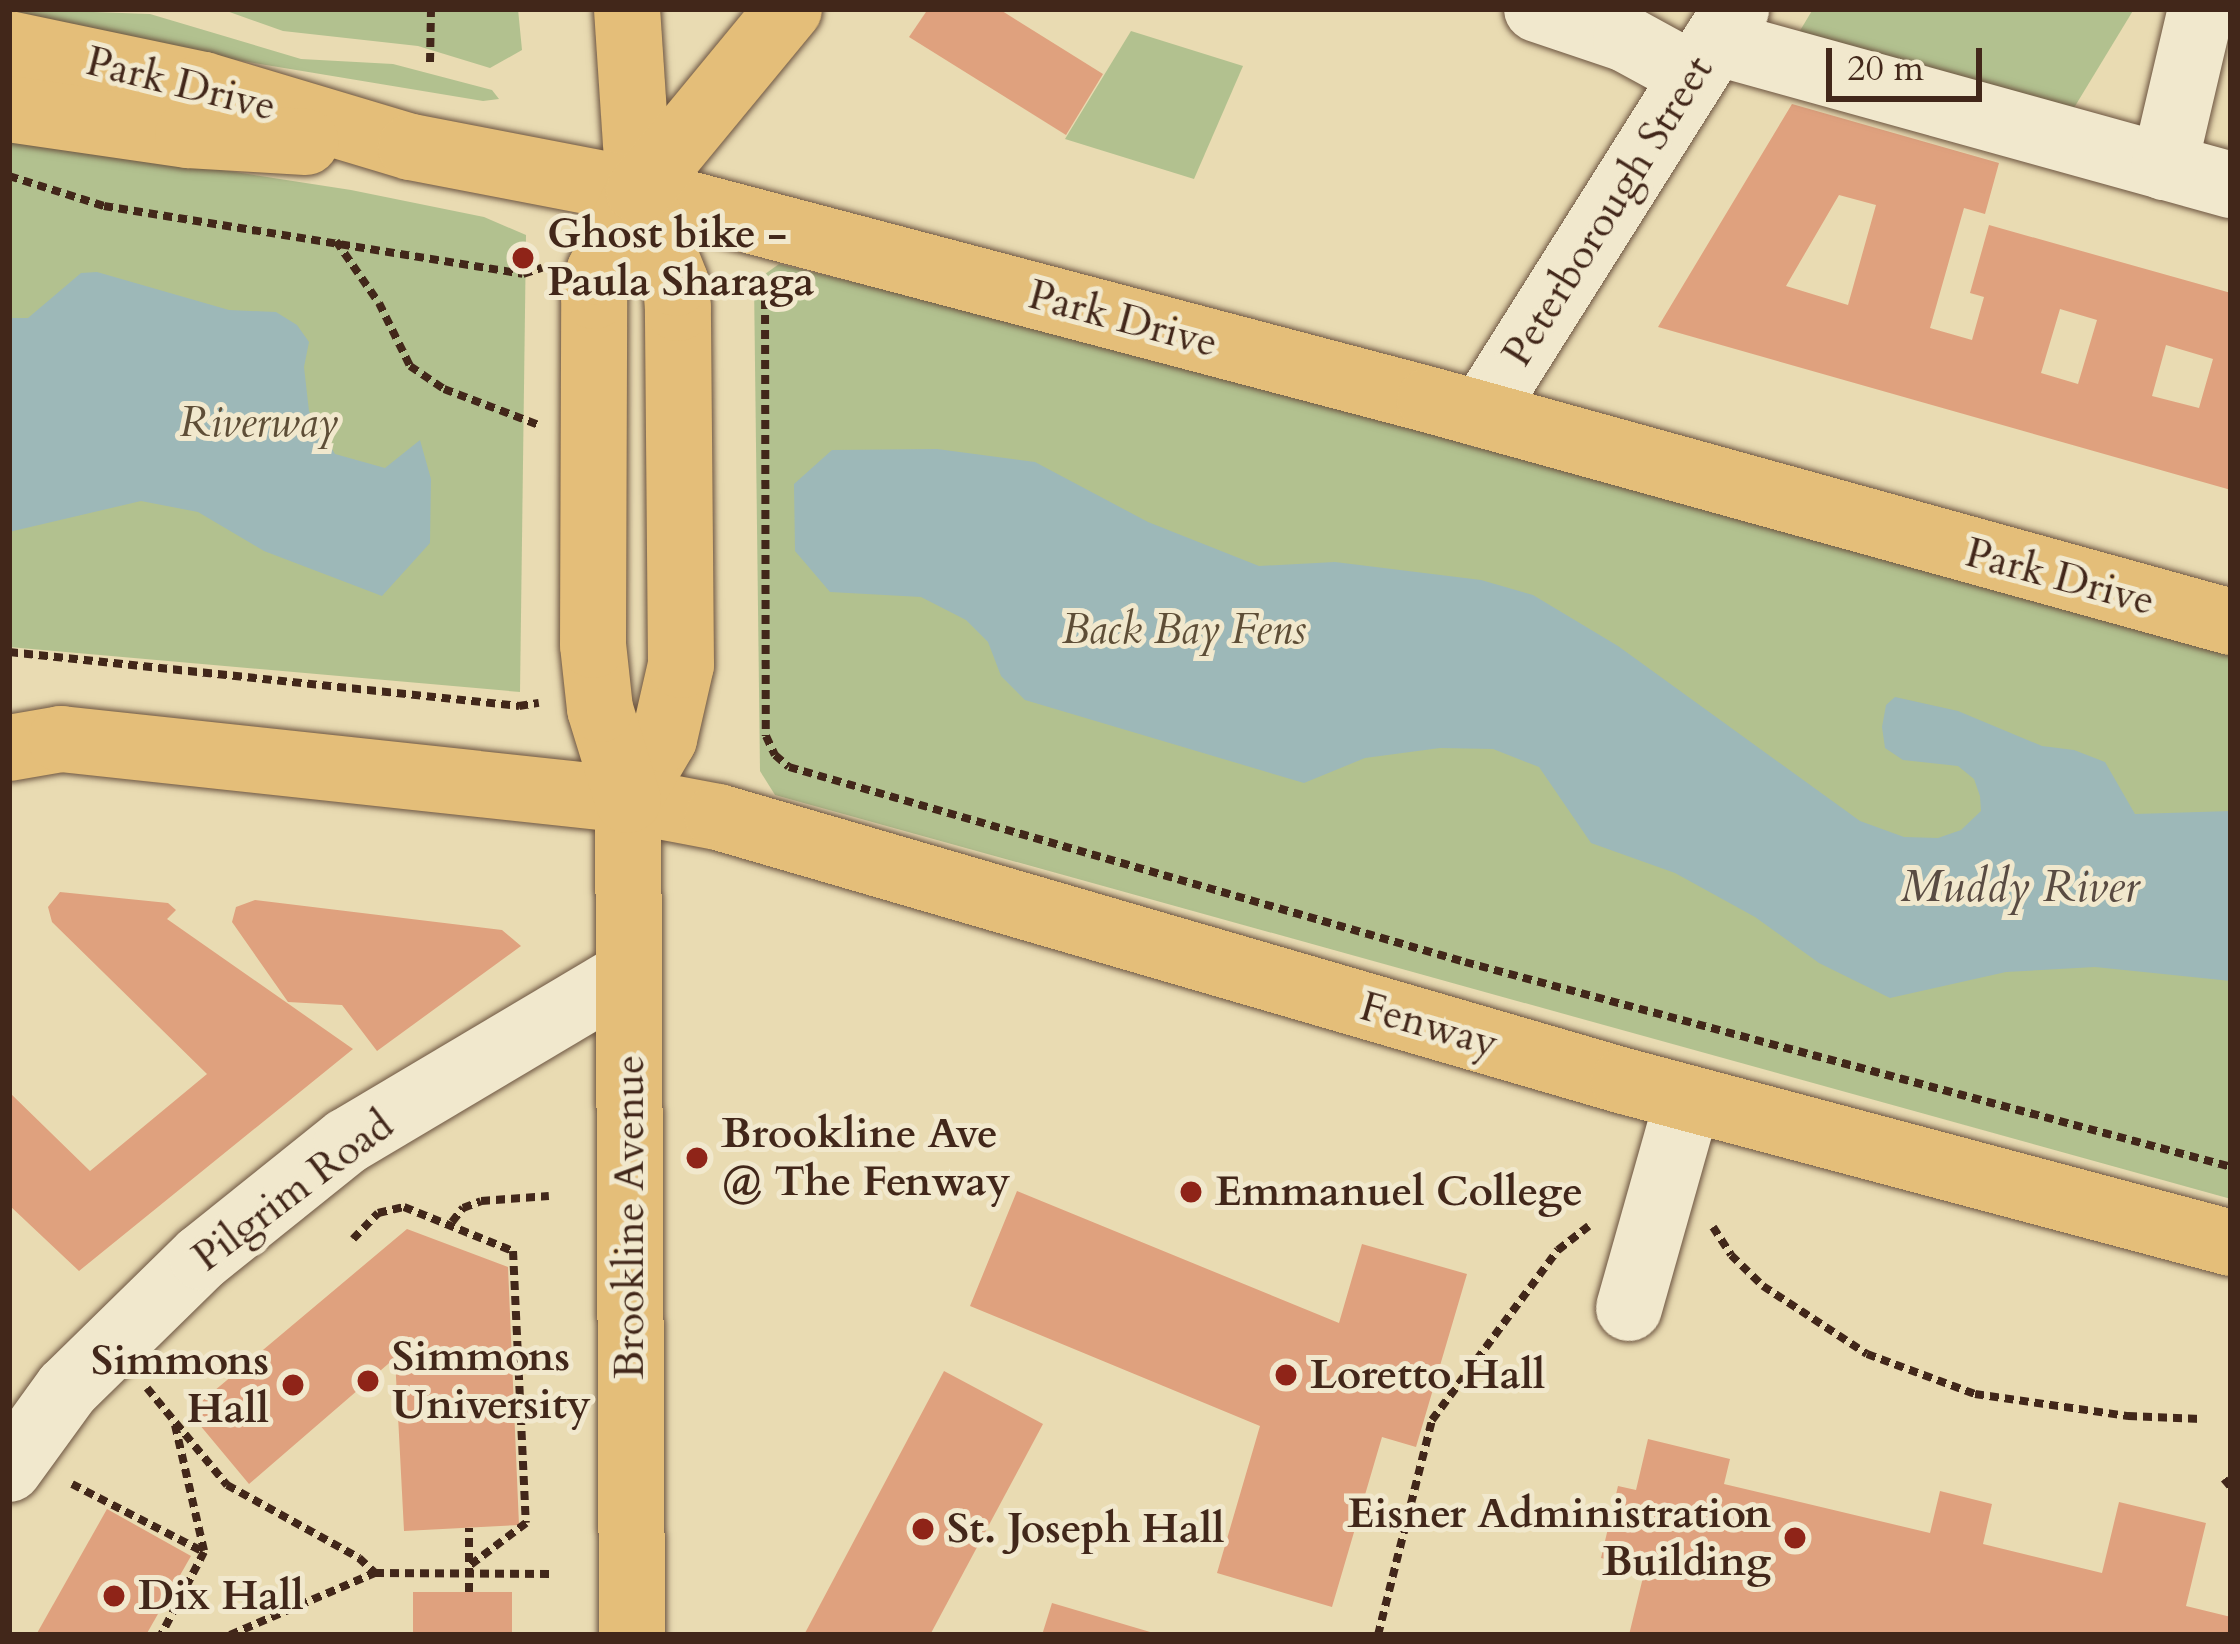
<!DOCTYPE html>
<style>
body{margin:0}
#map{position:relative;width:2240px;height:1644px;overflow:hidden;background:#e9dbb2;font-family:Cardo,serif}
div>[style]{position:absolute}
.green>*{inset:0;background:#b2c18f}
.water>*{inset:0;background:#9db8b8}
.building>*{inset:0;background:#dfa17e;transform-origin:0 0}
.path>*{height:8px;margin-top:-4px;transform-origin:0;background:repeating-linear-gradient(90deg,#42271a 0 9px,transparent 0 15px)}
.roads{filter:drop-shadow(0 0 3px #6c5440) drop-shadow(0 0 3px #6c5440)}
.minor>*{height:66px;margin:-33px;padding:0 33px;transform-origin:33px;border-radius:33px;background:#f1e8cd}
.major>*{height:66px;margin:-33px;padding:0 33px;transform-origin:33px;border-radius:33px;background:#e4be79}
.highway>*{height:66px;margin:-33px;padding:0 33px;transform-origin:33px;border-radius:33px;background:#e4be79}
.dots>*{width:33px;height:33px;translate:-50% -50%;box-sizing:border-box;border:6px solid #f1e8cd;border-radius:50%}
span{translate:-50% -50%;white-space:nowrap;text-align:center;line-height:1.15;-webkit-text-stroke:10px #f1e8cd;paint-order:stroke}
.street-label{font-size:42px;color:#42271a}
.poi-label{font-size:42px;color:#42271a;font-weight:700}
.left{translate:0 -50%;text-align:left}
.right{translate:-100% -50%;text-align:right}
.park-label{font-size:42px;color:#5e4e37;font-style:italic}
.water-label{font-size:45px;color:#594b42;font-style:italic}
.frame{position:absolute;inset:0;border:12px solid #42271a;pointer-events:none}
.scale{position:absolute;left:1826px;top:48px;width:156px;height:54px;box-sizing:border-box;border:6px solid #42271a;border-top:0;padding-left:15px;font-size:36px;line-height:42px;white-space:nowrap;color:#42271a;-webkit-text-stroke:9px #f1e8cd;paint-order:stroke}
</style>
<div id="map">
<div class="green">
<i style="clip-path:polygon(9px 9px,150px 14px,301px 59px,393px 64px,492px 90px,499px 99px,483px 101px,170px 49px,9px 14px)"></i>
<i style="clip-path:polygon(221px 9px,518px 9px,522px 50px,490px 68px,418px 46px,283px 31px)"></i>
<i style="clip-path:polygon(1813px 9px,2134px 9px,2066px 121px,1795px 39px)"></i>
<i style="clip-path:polygon(1131px 31px,1243px 66px,1194px 179px,1065px 139px)"></i>
<i style="clip-path:polygon(9px 137px,351px 190px,484px 217px,526px 235px,520px 692px,9px 647px)"></i>
<i style="clip-path:polygon(779px 264px,1183px 362px,2231px 647px,2231px 1199px,775px 795px,760px 771px,754px 282px)"></i>
</div>
<div class="water">
<i style="clip-path:polygon(97px 272px,229px 310px,276px 312px,297px 325px,309px 342px,304px 367px,309px 411px,335px 454px,385px 468px,420px 440px,431px 479px,430px 543px,382px 596px,264px 551px,198px 512px,141px 501px,9px 532px,9px 318px,28px 318px,81px 273px)"></i>
<i style="clip-path:polygon(937px 449px,1035px 462px,1148px 522px,1259px 566px,1335px 562px,1481px 580px,1533px 595px,1618px 646px,1860px 821px,1904px 837px,1938px 838px,1961px 830px,1981px 811px,1980px 796px,1974px 779px,1958px 766px,1903px 760px,1885px 748px,1882px 727px,1886px 705px,1895px 697px,1958px 711px,2042px 746px,2074px 750px,2105px 762px,2135px 814px,2231px 811px,2231px 981px,2095px 967px,2006px 972px,1890px 998px,1819px 963px,1755px 917px,1675px 873px,1591px 843px,1539px 767px,1493px 749px,1440px 748px,1365px 758px,1304px 783px,1025px 700px,1001px 676px,988px 642px,966px 620px,921px 597px,830px 592px,795px 551px,794px 484px,832px 450px)"></i>
</div>
<div class="building">
<i style="clip-path:polygon(928px 9px,999px 9px,1103px 74px,1066px 135px,909px 37px)"></i>
<i style="clip-path:polygon(evenodd,1792px 104px,1999px 163px,1985px 214px,1964px 208px,1930px 328px,1972px 340px,1984px 297px,1970px 293px,1989px 225px,2231px 293px,2231px 490px,1658px 327px,1792px 104px,1839px 195px,1876px 205px,1848px 305px,1786px 286px,1839px 195px,1792px 104px,2060px 309px,2097px 320px,2078px 384px,2041px 373px,2060px 309px,1792px 104px,2166px 345px,2213px 359px,2199px 408px,2152px 396px,2166px 345px)"></i>
<i style="clip-path:polygon(60px 892px,168px 903px,176px 910px,167px 919px,353px 1049px,79px 1271px,9px 1205px,9px 1092px,90px 1171px,207px 1074px,52px 922px,48px 907px)"></i>
<i style="clip-path:polygon(255px 900px,502px 930px,521px 946px,377px 1051px,342px 1005px,288px 1002px,232px 922px,236px 907px)"></i>
<i style="clip-path:polygon(1017px 1191px,1339px 1323px,1362px 1244px,1467px 1274px,1416px 1447px,1382px 1437px,1332px 1607px,1217px 1573px,1260px 1426px,970px 1306px)"></i>
<i style="clip-path:polygon(407px 1229px,508px 1267px,519px 1525px,404px 1531px,395px 1358px,249px 1484px,189px 1412px)"></i>
<i style="clip-path:polygon(944px 1371px,1043px 1424px,930px 1635px,804px 1635px)"></i>
<i style="clip-path:polygon(1648px 1439px,1730px 1459px,1724px 1484px,1930px 1533px,1940px 1491px,1992px 1504px,1983px 1544px,2102px 1573px,2119px 1502px,2206px 1523px,2186px 1606px,2231px 1617px,2231px 1635px,1629px 1635px,1645px 1569px,1601px 1558px,1618px 1486px,1636px 1490px)"></i>
<i style="clip-path:polygon(107px 1509px,191px 1556px,146px 1635px,36px 1635px)"></i>
<i style="left:413px;top:1592px;width:99px;height:43px"></i>
<i style="clip-path:polygon(1052px 1603px,1157px 1634px,1157px 1635px,1042px 1635px)"></i>
</div>
<div class="path">
<i style="left:430px;top:62px;width:53px;rotate:-88.9deg"></i>
<i style="left:9px;top:176px;width:100px;rotate:17.5deg"></i>
<i style="left:104px;top:206px;width:424px;rotate:9.2deg"></i>
<i style="left:523px;top:274px;width:20px;rotate:-18deg"></i>
<i style="left:336px;top:241px;width:75px;rotate:55.3deg"></i>
<i style="left:379px;top:303px;width:70px;rotate:63.8deg"></i>
<i style="left:410px;top:366px;width:41px;rotate:34.1deg"></i>
<i style="left:444px;top:389px;width:102px;rotate:20.8deg"></i>
<i style="left:765px;top:285px;width:451px;rotate:89.9deg"></i>
<i style="left:766px;top:736px;width:21px;rotate:65deg"></i>
<i style="left:775px;top:755px;width:18px;rotate:41deg"></i>
<i style="left:789px;top:767px;width:704px;rotate:16.09deg"></i>
<i style="left:1465px;top:962px;width:793px;rotate:14.98deg"></i>
<i style="left:735px;top:291px;width:28px;rotate:8deg"></i>
<i style="left:9px;top:652px;width:513px;rotate:6.04deg"></i>
<i style="left:519px;top:706px;width:20px;rotate:-9deg"></i>
<i style="left:452px;top:1222px;width:18px;rotate:-52deg"></i>
<i style="left:463px;top:1208px;width:19px;rotate:-21deg"></i>
<i style="left:481px;top:1201px;width:68px;rotate:-4.2deg"></i>
<i style="left:1713px;top:1227px;width:33px;rotate:57deg"></i>
<i style="left:1731px;top:1255px;width:45px;rotate:44.1deg"></i>
<i style="left:1763px;top:1286px;width:124px;rotate:33.2deg"></i>
<i style="left:1867px;top:1354px;width:115px;rotate:20.3deg"></i>
<i style="left:1975px;top:1394px;width:155px;rotate:8.2deg"></i>
<i style="left:2128px;top:1416px;width:73px;rotate:2.4deg"></i>
<i style="left:353px;top:1239px;width:36px;rotate:-46deg"></i>
<i style="left:378px;top:1213px;width:27px;rotate:-13deg"></i>
<i style="left:404px;top:1207px;width:118px;rotate:22deg"></i>
<i style="left:513px;top:1251px;width:272px;rotate:87.3deg"></i>
<i style="left:526px;top:1523px;width:71px;rotate:143deg"></i>
<i style="left:147px;top:1388px;width:126px;rotate:50.5deg"></i>
<i style="left:227px;top:1485px;width:151px;rotate:28.9deg"></i>
<i style="left:359px;top:1558px;width:22px;rotate:43deg"></i>
<i style="left:175px;top:1425px;width:129px;rotate:77deg"></i>
<i style="left:2224px;top:1479px;width:11px;rotate:49deg"></i>
<i style="left:72px;top:1484px;width:148px;rotate:27.3deg"></i>
<i style="left:204px;top:1552px;width:93px;rotate:117.4deg"></i>
<i style="left:469px;top:1592px;width:64px;rotate:-90deg"></i>
<i style="left:230px;top:1635px;width:158px;rotate:-23.2deg"></i>
<i style="left:375px;top:1573px;width:177px;rotate:0.3deg"></i>
<i style="left:1378px;top:1635px;width:222px;rotate:-75.9deg"></i>
<i style="left:1432px;top:1420px;width:212px;rotate:-53.5deg"></i>
<i style="left:1558px;top:1250px;width:39px;rotate:-38deg"></i>
</div>
<div class="roads">
<div class="minor">
<i style="left:1537px;top:9px;width:94px;rotate:18.6deg"></i>
<i style="left:1626px;top:39px;width:77px;rotate:28.6deg"></i>
<i style="left:1715px;top:42px;width:535px;rotate:15.49deg"></i>
<i style="left:2164px;top:167px;width:162px;rotate:-76.8deg"></i>
<i style="left:1481px;top:414px;width:479px;rotate:-57.8deg"></i>
<i style="left:1629px;top:1308px;width:217px;rotate:-74.2deg"></i>
<i style="left:9px;top:1469px;width:99px;rotate:-54.1deg"></i>
<i style="left:67px;top:1389px;width:189px;rotate:-44.4deg"></i>
<i style="left:202px;top:1257px;width:186px;rotate:-38.7deg"></i>
<i style="left:347px;top:1141px;width:327px;rotate:-30.7deg"></i>
</div>
<div class="major">
<i style="left:627px;top:9px;width:182px;rotate:86.2deg"></i>
<i style="left:639px;top:191px;width:818px;rotate:14.8deg"></i>
<i style="left:1430px;top:400px;width:831px;rotate:15.49deg"></i>
<i style="left:628px;top:800px;width:92px;rotate:10.7deg"></i>
<i style="left:718px;top:817px;width:944px;rotate:16.25deg"></i>
<i style="left:1624px;top:1081px;width:628px;rotate:14.94deg"></i>
</div>
<div class="highway">
<i style="left:9px;top:44px;width:199px;rotate:11.9deg"></i>
<i style="left:204px;top:85px;width:216px;rotate:16.7deg"></i>
<i style="left:411px;top:147px;width:232px;rotate:10.9deg"></i>
<i style="left:9px;top:109px;width:181px;rotate:8.3deg"></i>
<i style="left:188px;top:135px;width:118px;rotate:3.4deg"></i>
<i style="left:9px;top:748px;width:53px;rotate:-9.8deg"></i>
<i style="left:61px;top:739px;width:570px;rotate:6.14deg"></i>
<i style="left:628px;top:800px;width:71px;rotate:-59.5deg"></i>
<i style="left:664px;top:739px;width:76px;rotate:-77.1deg"></i>
<i style="left:681px;top:665px;width:357px;rotate:-90.5deg"></i>
<i style="left:678px;top:308px;width:25px;rotate:-95deg"></i>
<i style="left:676px;top:283px;width:99px;rotate:-111.9deg"></i>
<i style="left:632px;top:1635px;width:835px;rotate:-90.27deg"></i>
<i style="left:628px;top:800px;width:95px;rotate:-107.1deg"></i>
<i style="left:600px;top:709px;width:64px;rotate:-96.2deg"></i>
<i style="left:593px;top:645px;width:349px;rotate:-89.8deg"></i>
<i style="left:594px;top:296px;width:25px;rotate:-78deg"></i>
<i style="left:599px;top:272px;width:90px;rotate:-63.7deg"></i>
<i style="left:639px;top:191px;width:236px;rotate:-50.5deg"></i>
</div>
</div>
<div class="dots">
<i style="left:523px;top:258px;background:#8f2418"></i>
<i style="left:697px;top:1158px;background:#8f2418"></i>
<i style="left:1191px;top:1192px;background:#8f2418"></i>
<i style="left:1286px;top:1375px;background:#8f2418"></i>
<i style="left:368px;top:1381px;background:#8f2418"></i>
<i style="left:293px;top:1385px;background:#8f2418"></i>
<i style="left:923px;top:1529px;background:#8f2418"></i>
<i style="left:1795px;top:1538px;background:#8f2418"></i>
<i style="left:114px;top:1596px;background:#8f2418"></i>
</div>
<div class="street-label">
<span style="left:181px;top:84px;rotate:14deg">Park Drive</span>
<span style="left:1608px;top:211px;rotate:-58deg">Peterborough Street</span>
<span style="left:1123px;top:319px;rotate:15deg">Park Drive</span>
<span style="left:2060px;top:577px;rotate:15deg">Park Drive</span>
<span style="left:1429px;top:1025px;rotate:16deg">Fenway</span>
<span style="left:293px;top:1191px;rotate:-37deg">Pilgrim Road</span>
<span style="left:630px;top:1217px;rotate:-90deg">Brookline Avenue</span>
</div>
<div class="poi-label">
<span class="left" style="left:547px;top:258px">Ghost bike -<br>Paula Sharaga</span>
<span class="left" style="left:721px;top:1158px">Brookline Ave<br>@ The Fenway</span>
<span class="left" style="left:1215px;top:1192px">Emmanuel College</span>
<span class="left" style="left:392px;top:1381px">Simmons<br>University</span>
<span class="right" style="left:269px;top:1385px">Simmons<br>Hall</span>
<span class="left" style="left:1310px;top:1375px">Loretto Hall</span>
<span class="right" style="left:1771px;top:1538px">Eisner Administration<br>Building</span>
<span class="left" style="left:947px;top:1529px">St. Joseph Hall</span>
<span class="left" style="left:138px;top:1596px">Dix Hall</span>
</div>
<div class="park-label">
<span style="left:259px;top:423px">Riverway</span>
<span style="left:1184px;top:630px">Back Bay Fens</span>
</div>
<div class="water-label">
<span style="left:2020px;top:887px">Muddy River</span>
</div>
<div class="frame"></div>
<div class="scale">20 m</div>
</div>
